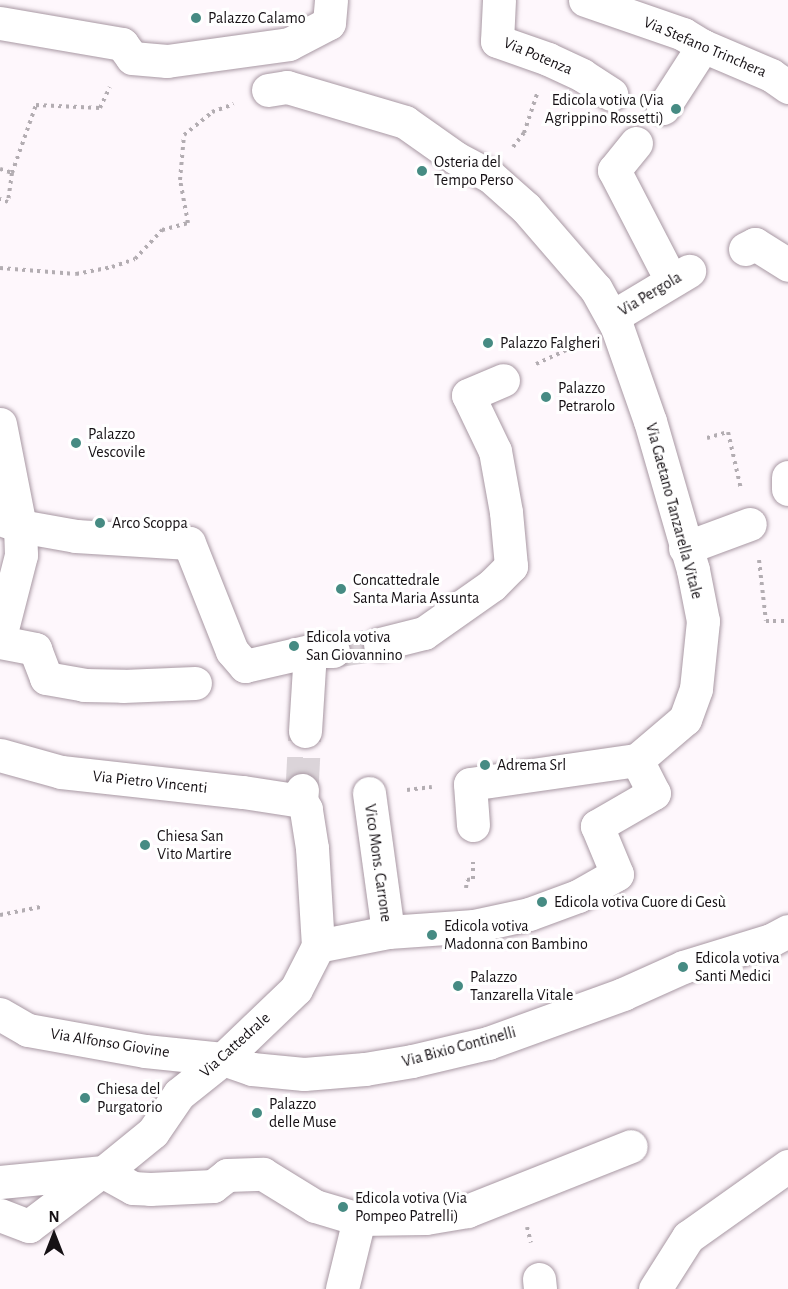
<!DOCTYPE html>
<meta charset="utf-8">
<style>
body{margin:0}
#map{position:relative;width:788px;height:1289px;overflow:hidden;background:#fef7fc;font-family:"Alegreya Sans",sans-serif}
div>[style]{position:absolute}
.minor-tunnel>*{height:33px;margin-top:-16.5px;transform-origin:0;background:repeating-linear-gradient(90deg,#dbd4d9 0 33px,transparent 0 49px)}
.path>*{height:4px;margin-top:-2px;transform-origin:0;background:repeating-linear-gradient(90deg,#b3adb2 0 3px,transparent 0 7.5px)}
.roads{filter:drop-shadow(0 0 2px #a898a3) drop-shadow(0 0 2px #a898a3)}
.minor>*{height:33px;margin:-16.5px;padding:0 16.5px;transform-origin:16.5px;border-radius:16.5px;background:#fff}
.dots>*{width:16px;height:16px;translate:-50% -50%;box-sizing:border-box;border:3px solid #fff;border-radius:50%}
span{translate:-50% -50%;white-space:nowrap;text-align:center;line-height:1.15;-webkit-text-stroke:6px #fff;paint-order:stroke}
.poi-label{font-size:16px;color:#161115}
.left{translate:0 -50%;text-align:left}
.right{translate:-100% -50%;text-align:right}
.street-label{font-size:16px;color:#161115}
.north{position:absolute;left:24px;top:1205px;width:60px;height:60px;-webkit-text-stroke:4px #fff;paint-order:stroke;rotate:0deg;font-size:16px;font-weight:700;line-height:24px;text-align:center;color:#161115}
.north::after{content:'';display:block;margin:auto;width:21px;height:27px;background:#161115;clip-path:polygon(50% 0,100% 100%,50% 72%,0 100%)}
</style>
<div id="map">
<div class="minor-tunnel">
<i style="left:333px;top:651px;width:48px;rotate:-8.5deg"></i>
<i style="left:302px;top:790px;width:59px;rotate:-87.1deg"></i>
</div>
<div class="path">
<i style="left:513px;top:147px;width:18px;rotate:-52deg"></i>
<i style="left:524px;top:133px;width:41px;rotate:-71.6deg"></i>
<i style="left:0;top:169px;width:13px;rotate:18deg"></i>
<i style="left:12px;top:173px;width:29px;rotate:98deg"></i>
<i style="left:8px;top:202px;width:9px;rotate:-159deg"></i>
<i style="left:12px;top:173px;width:72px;rotate:-70.6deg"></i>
<i style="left:36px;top:105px;width:64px;rotate:2.7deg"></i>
<i style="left:100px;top:108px;width:23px;rotate:-65deg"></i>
<i style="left:0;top:268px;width:76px;rotate:4.5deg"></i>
<i style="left:76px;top:274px;width:37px;rotate:-11deg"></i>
<i style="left:112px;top:267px;width:24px;rotate:-19deg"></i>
<i style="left:135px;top:259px;width:40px;rotate:-47deg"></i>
<i style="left:162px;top:230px;width:27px;rotate:-15deg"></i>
<i style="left:188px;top:223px;width:44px;rotate:-100.5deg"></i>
<i style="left:180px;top:180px;width:45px;rotate:-84.9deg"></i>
<i style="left:184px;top:135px;width:36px;rotate:-39deg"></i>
<i style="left:212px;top:112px;width:23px;rotate:-20deg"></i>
<i style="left:536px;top:364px;width:53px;rotate:-24.6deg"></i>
<i style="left:707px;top:438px;width:22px;rotate:-16deg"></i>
<i style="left:728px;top:432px;width:58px;rotate:77.2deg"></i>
<i style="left:759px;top:560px;width:61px;rotate:83.5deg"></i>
<i style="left:766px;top:621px;width:22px"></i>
<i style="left:407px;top:790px;width:25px;rotate:-7deg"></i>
<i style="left:466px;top:888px;width:8px;rotate:-83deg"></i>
<i style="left:467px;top:880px;width:6px;rotate:-9deg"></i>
<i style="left:473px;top:879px;width:17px;rotate:-90deg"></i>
<i style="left:0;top:915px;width:41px;rotate:-11.3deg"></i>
<i style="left:527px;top:1227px;width:16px;rotate:76deg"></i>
</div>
<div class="roads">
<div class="minor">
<i style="left:499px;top:0;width:41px;rotate:92.8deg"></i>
<i style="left:497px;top:41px;width:54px;rotate:19.4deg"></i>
<i style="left:548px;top:59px;width:38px;rotate:25deg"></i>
<i style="left:582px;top:75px;width:35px;rotate:33deg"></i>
<i style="left:585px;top:0;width:104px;rotate:19.1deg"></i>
<i style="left:683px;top:34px;width:23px;rotate:31deg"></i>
<i style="left:703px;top:46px;width:74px;rotate:23.1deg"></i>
<i style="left:771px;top:75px;width:21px;rotate:35deg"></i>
<i style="left:0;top:23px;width:124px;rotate:9.8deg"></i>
<i style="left:122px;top:44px;width:17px;rotate:54deg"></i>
<i style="left:132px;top:58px;width:35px;rotate:5deg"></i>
<i style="left:167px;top:61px;width:123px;rotate:-7.9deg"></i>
<i style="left:289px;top:44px;width:45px;rotate:-27.7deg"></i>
<i style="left:329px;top:23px;width:23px;rotate:-85deg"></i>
<i style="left:268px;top:90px;width:19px;rotate:-9deg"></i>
<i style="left:287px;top:87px;width:123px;rotate:16.5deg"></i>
<i style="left:405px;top:122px;width:62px;rotate:35.2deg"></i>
<i style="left:456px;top:158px;width:38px;rotate:28deg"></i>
<i style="left:490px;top:176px;width:48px;rotate:41.6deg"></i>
<i style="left:526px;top:208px;width:107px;rotate:49.2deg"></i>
<i style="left:596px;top:289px;width:43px;rotate:61.1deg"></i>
<i style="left:617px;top:327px;width:100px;rotate:70.7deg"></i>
<i style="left:650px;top:421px;width:155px;rotate:73.9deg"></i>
<i style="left:693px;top:570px;width:52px;rotate:78.9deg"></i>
<i style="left:703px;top:621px;width:68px;rotate:95.9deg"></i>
<i style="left:696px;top:689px;width:32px;rotate:110deg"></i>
<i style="left:685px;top:719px;width:63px;rotate:139.5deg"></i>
<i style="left:637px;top:760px;width:37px;rotate:63deg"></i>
<i style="left:654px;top:793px;width:66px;rotate:149.9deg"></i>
<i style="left:597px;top:826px;width:52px;rotate:67.4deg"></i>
<i style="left:617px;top:874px;width:45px;rotate:150.6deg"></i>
<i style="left:578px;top:896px;width:52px;rotate:159.8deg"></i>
<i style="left:529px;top:914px;width:56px;rotate:167.7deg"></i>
<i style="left:474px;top:926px;width:86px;rotate:176deg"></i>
<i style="left:388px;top:932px;width:71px;rotate:168.7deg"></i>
<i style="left:663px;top:108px;width:74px;rotate:-57.2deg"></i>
<i style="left:636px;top:143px;width:35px;rotate:129deg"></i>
<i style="left:614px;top:170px;width:124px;rotate:62.6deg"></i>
<i style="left:745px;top:249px;width:11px;rotate:-27deg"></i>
<i style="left:755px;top:244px;width:39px;rotate:32deg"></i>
<i style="left:612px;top:317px;width:90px;rotate:-30.9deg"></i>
<i style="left:0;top:424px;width:104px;rotate:78.9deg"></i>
<i style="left:20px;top:526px;width:29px;rotate:88deg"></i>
<i style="left:21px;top:555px;width:85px;rotate:104.4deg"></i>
<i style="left:788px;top:477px;width:12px;rotate:90deg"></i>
<i style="left:0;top:519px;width:21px;rotate:19deg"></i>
<i style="left:20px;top:526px;width:57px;rotate:10.1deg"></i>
<i style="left:76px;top:536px;width:113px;rotate:3.5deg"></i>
<i style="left:189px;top:543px;width:116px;rotate:68.3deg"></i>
<i style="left:232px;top:651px;width:20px;rotate:49deg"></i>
<i style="left:245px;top:666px;width:67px;rotate:-13deg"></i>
<i style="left:310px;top:651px;width:23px"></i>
<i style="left:685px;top:548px;width:69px;rotate:-20.3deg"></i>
<i style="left:0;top:642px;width:36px;rotate:11deg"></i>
<i style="left:35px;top:649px;width:31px;rotate:69deg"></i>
<i style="left:46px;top:678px;width:39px;rotate:10deg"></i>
<i style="left:84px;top:685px;width:39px;rotate:1deg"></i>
<i style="left:123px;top:686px;width:72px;rotate:-2.4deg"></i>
<i style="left:380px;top:644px;width:45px;rotate:-14deg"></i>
<i style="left:424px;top:633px;width:83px;rotate:-35.2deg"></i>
<i style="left:492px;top:585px;width:27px;rotate:-45deg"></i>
<i style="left:511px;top:566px;width:54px;rotate:-95.3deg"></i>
<i style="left:506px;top:512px;width:62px;rotate:-100.2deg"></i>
<i style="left:495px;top:451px;width:62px;rotate:-115.7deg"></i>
<i style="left:468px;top:395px;width:38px;rotate:-23deg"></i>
<i style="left:305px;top:731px;width:80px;rotate:-86.4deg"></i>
<i style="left:0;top:755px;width:63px;rotate:15.6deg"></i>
<i style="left:61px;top:772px;width:183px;rotate:6.3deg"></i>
<i style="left:243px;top:792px;width:59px;rotate:8.8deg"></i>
<i style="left:369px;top:793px;width:140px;rotate:82.2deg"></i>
<i style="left:473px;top:825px;width:41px;rotate:-94.2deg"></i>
<i style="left:470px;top:784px;width:169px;rotate:-8.2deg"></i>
<i style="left:0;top:1014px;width:32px;rotate:30deg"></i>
<i style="left:28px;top:1030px;width:119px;rotate:10.2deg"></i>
<i style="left:145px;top:1051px;width:78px;rotate:5.9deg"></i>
<i style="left:223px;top:1059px;width:31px;rotate:19deg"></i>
<i style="left:252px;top:1069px;width:52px;rotate:5.5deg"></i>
<i style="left:304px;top:1074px;width:61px;rotate:-4.7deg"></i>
<i style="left:365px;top:1069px;width:48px;rotate:-9.7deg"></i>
<i style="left:412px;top:1061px;width:78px;rotate:-13.3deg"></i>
<i style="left:488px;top:1043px;width:144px;rotate:-19.9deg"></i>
<i style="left:623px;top:994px;width:66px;rotate:-24.2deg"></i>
<i style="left:683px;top:967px;width:92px;rotate:-17.1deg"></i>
<i style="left:771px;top:940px;width:19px;rotate:-28deg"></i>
<i style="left:104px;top:1172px;width:33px;rotate:29deg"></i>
<i style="left:133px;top:1188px;width:17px;rotate:3deg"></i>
<i style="left:150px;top:1189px;width:63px;rotate:-2.7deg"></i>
<i style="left:213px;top:1186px;width:18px;rotate:-38deg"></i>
<i style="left:227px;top:1175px;width:36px;rotate:-2deg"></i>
<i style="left:263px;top:1174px;width:61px;rotate:31.6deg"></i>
<i style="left:315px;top:1206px;width:46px;rotate:16.5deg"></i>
<i style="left:359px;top:1219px;width:72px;rotate:103.7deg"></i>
<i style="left:0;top:1182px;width:104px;rotate:-5.5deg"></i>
<i style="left:104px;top:1172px;width:63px;rotate:-39.2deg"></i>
<i style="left:153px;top:1132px;width:46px;rotate:-55.6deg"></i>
<i style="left:179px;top:1094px;width:56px;rotate:-38.5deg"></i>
<i style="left:223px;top:1059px;width:101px;rotate:-43.8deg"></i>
<i style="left:296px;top:989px;width:48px;rotate:-62.9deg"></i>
<i style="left:318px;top:946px;width:98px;rotate:-93.5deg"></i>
<i style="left:312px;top:848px;width:39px;rotate:-99deg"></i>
<i style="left:306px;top:809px;width:9px;rotate:-122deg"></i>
<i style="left:301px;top:801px;width:11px;rotate:-85deg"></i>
<i style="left:0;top:1215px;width:31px;rotate:21deg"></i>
<i style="left:29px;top:1226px;width:88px;rotate:-37.1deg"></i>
<i style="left:359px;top:1219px;width:67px;rotate:-0.9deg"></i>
<i style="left:426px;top:1218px;width:42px;rotate:-9.7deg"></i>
<i style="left:467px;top:1211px;width:176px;rotate:-21.6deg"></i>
<i style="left:539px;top:1279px;width:10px;rotate:84deg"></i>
<i style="left:655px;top:1289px;width:62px;rotate:-57.6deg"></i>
<i style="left:688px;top:1237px;width:123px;rotate:-35.4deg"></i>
</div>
</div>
<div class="dots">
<i style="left:196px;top:18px;background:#468b83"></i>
<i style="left:676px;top:109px;background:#468b83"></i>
<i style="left:422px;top:171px;background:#468b83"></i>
<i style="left:488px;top:343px;background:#468b83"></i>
<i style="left:546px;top:397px;background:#468b83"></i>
<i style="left:76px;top:443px;background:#468b83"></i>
<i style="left:100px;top:523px;background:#468b83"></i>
<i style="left:341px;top:589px;background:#468b83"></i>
<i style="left:294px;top:646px;background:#468b83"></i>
<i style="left:485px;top:765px;background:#468b83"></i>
<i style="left:145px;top:845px;background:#468b83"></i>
<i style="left:542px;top:902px;background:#468b83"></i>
<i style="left:432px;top:935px;background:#468b83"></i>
<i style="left:683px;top:967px;background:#468b83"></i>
<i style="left:458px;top:986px;background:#468b83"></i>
<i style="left:85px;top:1098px;background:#468b83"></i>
<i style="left:257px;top:1113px;background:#468b83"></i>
<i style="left:343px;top:1207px;background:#468b83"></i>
</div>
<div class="poi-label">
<span class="left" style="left:208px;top:18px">Palazzo Calamo</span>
<span class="right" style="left:664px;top:109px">Edicola votiva (Via<br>Agrippino Rossetti)</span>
<span class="left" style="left:434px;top:171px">Osteria del<br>Tempo Perso</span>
<span class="left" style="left:500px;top:343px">Palazzo Falgheri</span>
<span class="left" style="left:558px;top:397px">Palazzo<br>Petrarolo</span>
<span class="left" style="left:88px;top:443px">Palazzo<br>Vescovile</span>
<span class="left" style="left:112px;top:523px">Arco Scoppa</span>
<span class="left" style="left:353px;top:589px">Concattedrale<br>Santa Maria Assunta</span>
<span class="left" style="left:306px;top:646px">Edicola votiva<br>San Giovannino</span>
<span class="left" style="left:497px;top:765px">Adrema Srl</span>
<span class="left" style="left:157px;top:845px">Chiesa San<br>Vito Martire</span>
<span class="left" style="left:554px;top:902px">Edicola votiva Cuore di Gesù</span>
<span class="left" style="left:444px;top:935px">Edicola votiva<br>Madonna con Bambino</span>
<span class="left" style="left:695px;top:967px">Edicola votiva<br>Santi Medici</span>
<span class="left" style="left:470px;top:986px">Palazzo<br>Tanzarella Vitale</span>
<span class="left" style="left:97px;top:1098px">Chiesa del<br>Purgatorio</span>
<span class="left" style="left:269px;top:1113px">Palazzo<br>delle Muse</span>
<span class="left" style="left:355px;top:1207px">Edicola votiva (Via<br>Pompeo Patrelli)</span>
</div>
<div class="street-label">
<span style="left:705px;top:47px;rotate:23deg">Via Stefano Trinchera</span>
<span style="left:538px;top:56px;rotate:23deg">Via Potenza</span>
<span style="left:650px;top:294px;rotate:-31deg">Via Pergola</span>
<span style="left:674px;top:511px;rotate:75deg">Via Gaetano Tanzarella Vitale</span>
<span style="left:150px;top:782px;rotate:6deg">Via Pietro Vincenti</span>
<span style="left:378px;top:863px;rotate:82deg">Vico Mons. Carrone</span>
<span style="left:110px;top:1043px;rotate:9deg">Via Alfonso Giovine</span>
<span style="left:235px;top:1045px;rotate:-42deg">Via Cattedrale</span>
<span style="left:459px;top:1047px;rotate:-15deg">Via Bixio Continelli</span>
</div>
<div class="north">N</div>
</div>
